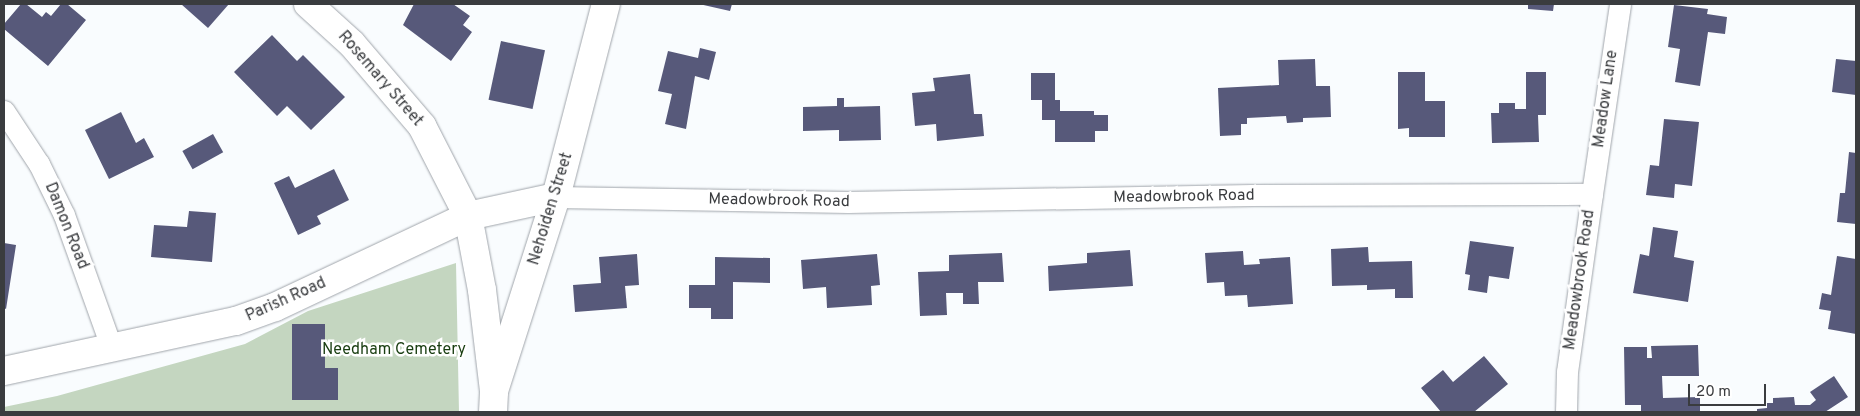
<!DOCTYPE html>
<style>
body{margin:0}
#map{position:relative;width:1860px;height:416px;overflow:hidden;background:#f9fcfe;font-family:Overpass,sans-serif}
div>[style]{position:absolute}
.green>*{inset:0;background:#c4d6c0}
.building>*{inset:0;background:#57597a;transform-origin:0 0}
.roads{filter:drop-shadow(0 0 1px #a0a5ab) drop-shadow(0 0 1px #a0a5ab)}
.minor>*{height:21px;margin:-10.5px;padding:0 10.5px;transform-origin:10.5px;border-radius:10.5px;background:#fff}
.tertiary>*{height:28px;margin:-14px;padding:0 14px;transform-origin:14px;border-radius:14px;background:#fff}
span{translate:-50% -50%;white-space:nowrap;text-align:center;line-height:1.15;-webkit-text-stroke:5px #fff;paint-order:stroke}
.street-label{font-size:16px;color:#3a3c3f}
.park-label{font-size:16px;color:#183d10}
.frame{position:absolute;inset:0;border:5px solid #3a3c3f;pointer-events:none}
.scale{position:absolute;left:1688px;top:384px;width:78px;height:22px;box-sizing:border-box;border:2px solid #3a3c3f;border-top:0;padding-left:6px;font-size:15px;line-height:18px;white-space:nowrap;color:#3a3c3f;-webkit-text-stroke:4px #fff;paint-order:stroke}
</style>
<div id="map">
<div class="green">
<i style="clip-path:polygon(456px 263px,459px 412px,4px 412px,4px 407px,57px 396px,245px 344px,308px 311px)"></i>
</div>
<div class="building">
<i style="clip-path:polygon(21px 4px,26px 4px,42px 17px,46px 12px,51px 16px,61px 4px,67px 4px,86px 20px,48px 66px,4px 29px,4px 24px)"></i>
<i style="clip-path:polygon(181px 4px,229px 4px,208px 28px)"></i>
<i style="clip-path:polygon(414px 4px,453px 4px,470px 16px,463px 25px,472px 32px,451px 61px,403px 25px)"></i>
<i style="clip-path:polygon(699px 4px,732px 4px,730px 11px)"></i>
<i style="clip-path:polygon(1528px 4px,1554px 4px,1553px 11px,1528px 9px)"></i>
<i style="clip-path:polygon(1674px 5px,1708px 9px,1707px 14px,1727px 17px,1725px 34px,1708px 32px,1700px 86px,1675px 82px,1680px 49px,1668px 47px)"></i>
<i style="clip-path:polygon(272px 35px,297px 61px,303px 55px,345px 97px,311px 130px,287px 106px,277px 116px,234px 72px)"></i>
<i style="left:501px;top:41px;width:45px;height:60px;rotate:12deg"></i>
<i style="clip-path:polygon(700px 48px,716px 52px,709px 80px,695px 76px,686px 129px,665px 124px,672px 94px,658px 91px,668px 51px,698px 58px)"></i>
<i style="clip-path:polygon(1315px 59px,1316px 86px,1330px 86px,1331px 117px,1303px 118px,1303px 122px,1287px 123px,1286px 116px,1247px 118px,1247px 124px,1241px 124px,1241px 135px,1220px 136px,1218px 88px,1279px 85px,1278px 60px)"></i>
<i style="clip-path:polygon(1836px 59px,1856px 61px,1856px 95px,1832px 92px)"></i>
<i style="clip-path:polygon(1398px 72px,1425px 72px,1425px 101px,1445px 101px,1445px 137px,1409px 137px,1409px 128px,1398px 129px)"></i>
<i style="clip-path:polygon(1526px 72px,1546px 72px,1546px 115px,1538px 115px,1539px 142px,1492px 143px,1491px 113px,1499px 113px,1499px 103px,1515px 103px,1515px 109px,1526px 109px)"></i>
<i style="clip-path:polygon(1031px 73px,1055px 73px,1055px 100px,1060px 100px,1060px 111px,1094px 111px,1094px 115px,1108px 115px,1108px 131px,1095px 131px,1095px 142px,1055px 142px,1055px 120px,1042px 120px,1042px 100px,1031px 100px)"></i>
<i style="clip-path:polygon(970px 74px,974px 114px,982px 114px,984px 136px,937px 141px,936px 124px,915px 126px,912px 93px,935px 91px,933px 78px)"></i>
<i style="clip-path:polygon(837px 98px,844px 98px,844px 107px,880px 106px,881px 140px,839px 141px,839px 130px,803px 131px,803px 107px,837px 106px)"></i>
<i style="clip-path:polygon(121px 112px,136px 143px,144px 138px,154px 157px,109px 179px,85px 130px)"></i>
<i style="clip-path:polygon(1664px 119px,1699px 122px,1692px 186px,1675px 184px,1674px 198px,1646px 195px,1650px 165px,1659px 166px)"></i>
<i style="left:213px;top:134px;width:21px;height:35px;rotate:61deg"></i>
<i style="clip-path:polygon(1849px 152px,1856px 153px,1856px 224px,1837px 222px,1840px 193px,1845px 193px)"></i>
<i style="clip-path:polygon(334px 169px,349px 200px,317px 216px,321px 224px,298px 235px,274px 183px,289px 176px,295px 188px)"></i>
<i style="clip-path:polygon(189px 211px,216px 213px,212px 262px,151px 257px,154px 225px,187px 227px)"></i>
<i style="clip-path:polygon(1653px 227px,1678px 231px,1674px 257px,1694px 261px,1688px 302px,1633px 293px,1640px 254px,1649px 256px)"></i>
<i style="clip-path:polygon(1470px 241px,1514px 247px,1509px 279px,1489px 276px,1487px 293px,1468px 290px,1470px 275px,1465px 274px)"></i>
<i style="clip-path:polygon(4px 243px,16px 245px,6px 309px,4px 308px)"></i>
<i style="clip-path:polygon(1368px 247px,1369px 262px,1412px 261px,1413px 298px,1395px 298px,1395px 289px,1367px 290px,1367px 285px,1332px 286px,1331px 249px)"></i>
<i style="clip-path:polygon(1130px 250px,1133px 286px,1049px 291px,1048px 266px,1087px 263px,1087px 253px)"></i>
<i style="clip-path:polygon(1243px 251px,1244px 265px,1260px 264px,1259px 259px,1290px 257px,1293px 304px,1248px 307px,1247px 295px,1225px 296px,1224px 282px,1207px 283px,1205px 253px)"></i>
<i style="clip-path:polygon(1002px 253px,1004px 282px,978px 282px,979px 304px,963px 304px,963px 293px,946px 293px,947px 315px,920px 316px,918px 272px,949px 271px,949px 255px)"></i>
<i style="clip-path:polygon(637px 254px,639px 285px,625px 286px,627px 308px,575px 312px,573px 285px,601px 283px,599px 257px)"></i>
<i style="clip-path:polygon(877px 254px,880px 285px,871px 286px,872px 305px,827px 308px,826px 287px,803px 289px,801px 260px)"></i>
<i style="clip-path:polygon(1837px 256px,1856px 259px,1856px 334px,1828px 329px,1831px 311px,1819px 309px,1822px 293px,1831px 295px)"></i>
<i style="clip-path:polygon(715px 257px,770px 258px,770px 283px,733px 282px,733px 319px,711px 319px,711px 308px,689px 308px,689px 285px,715px 285px)"></i>
<i style="clip-path:polygon(292px 324px,325px 324px,325px 368px,338px 368px,338px 400px,292px 400px)"></i>
<i style="clip-path:polygon(1698px 345px,1699px 376px,1662px 376px,1663px 398px,1700px 397px,1700px 412px,1641px 412px,1641px 405px,1625px 405px,1624px 347px,1647px 347px,1647px 358px,1652px 358px,1651px 346px)"></i>
<i style="clip-path:polygon(1484px 356px,1508px 384px,1474px 412px,1441px 412px,1421px 388px,1443px 370px,1453px 382px)"></i>
<i style="clip-path:polygon(1834px 376px,1848px 397px,1825px 412px,1757px 412px,1757px 409px,1767px 408px,1767px 403px,1773px 403px,1773px 398px,1794px 397px,1795px 405px,1810px 405px,1816px 400px,1810px 392px)"></i>
</div>
<div class="roads">
<div class="minor">
<i style="left:4px;top:111px;width:64px;rotate:56.6deg"></i>
<i style="left:39px;top:164px;width:57px;rotate:63.9deg"></i>
<i style="left:64px;top:215px;width:142px;rotate:70.3deg"></i>
<i style="left:1592px;top:194px;width:192px;rotate:-81.6deg"></i>
<i style="left:556px;top:197px;width:292px;rotate:1deg"></i>
<i style="left:848px;top:202px;width:404px;rotate:-1deg"></i>
<i style="left:1252px;top:195px;width:340px;rotate:-0.2deg"></i>
<i style="left:1592px;top:194px;width:179px;rotate:98deg"></i>
<i style="left:1567px;top:371px;width:41px;rotate:91.4deg"></i>
</div>
<div class="tertiary">
<i style="left:308px;top:4px;width:59px;rotate:42.3deg"></i>
<i style="left:352px;top:44px;width:108px;rotate:49.5deg"></i>
<i style="left:422px;top:126px;width:101px;rotate:62.9deg"></i>
<i style="left:468px;top:216px;width:75px;rotate:79.3deg"></i>
<i style="left:482px;top:290px;width:102px;rotate:83.2deg"></i>
<i style="left:4px;top:371px;width:237px;rotate:-12.2deg"></i>
<i style="left:236px;top:321px;width:41px;rotate:-19.7deg"></i>
<i style="left:275px;top:307px;width:213px;rotate:-25.2deg"></i>
<i style="left:468px;top:216px;width:90px;rotate:-12.2deg"></i>
<i style="left:493px;top:412px;width:21px;rotate:-87deg"></i>
<i style="left:494px;top:391px;width:204px;rotate:-72.3deg"></i>
<i style="left:556px;top:197px;width:199px;rotate:-75.5deg"></i>
</div>
</div>
<div class="street-label">
<span style="left:380px;top:79px;rotate:49deg">Rosemary Street</span>
<span style="left:1606px;top:99px;rotate:-82deg">Meadow Lane</span>
<span style="left:1184px;top:197px;rotate:-1deg">Meadowbrook Road</span>
<span style="left:779px;top:201px;rotate:1deg">Meadowbrook Road</span>
<span style="left:551px;top:209px;rotate:-73deg">Nehoiden Street</span>
<span style="left:66px;top:226px;rotate:68deg">Damon Road</span>
<span style="left:1580px;top:280px;rotate:-82deg">Meadowbrook Road</span>
<span style="left:286px;top:300px;rotate:-24deg">Parish Road</span>
</div>
<div class="park-label">
<span style="left:394px;top:350px">Needham Cemetery</span>
</div>
<div class="frame"></div>
<div class="scale">20 m</div>
</div>
